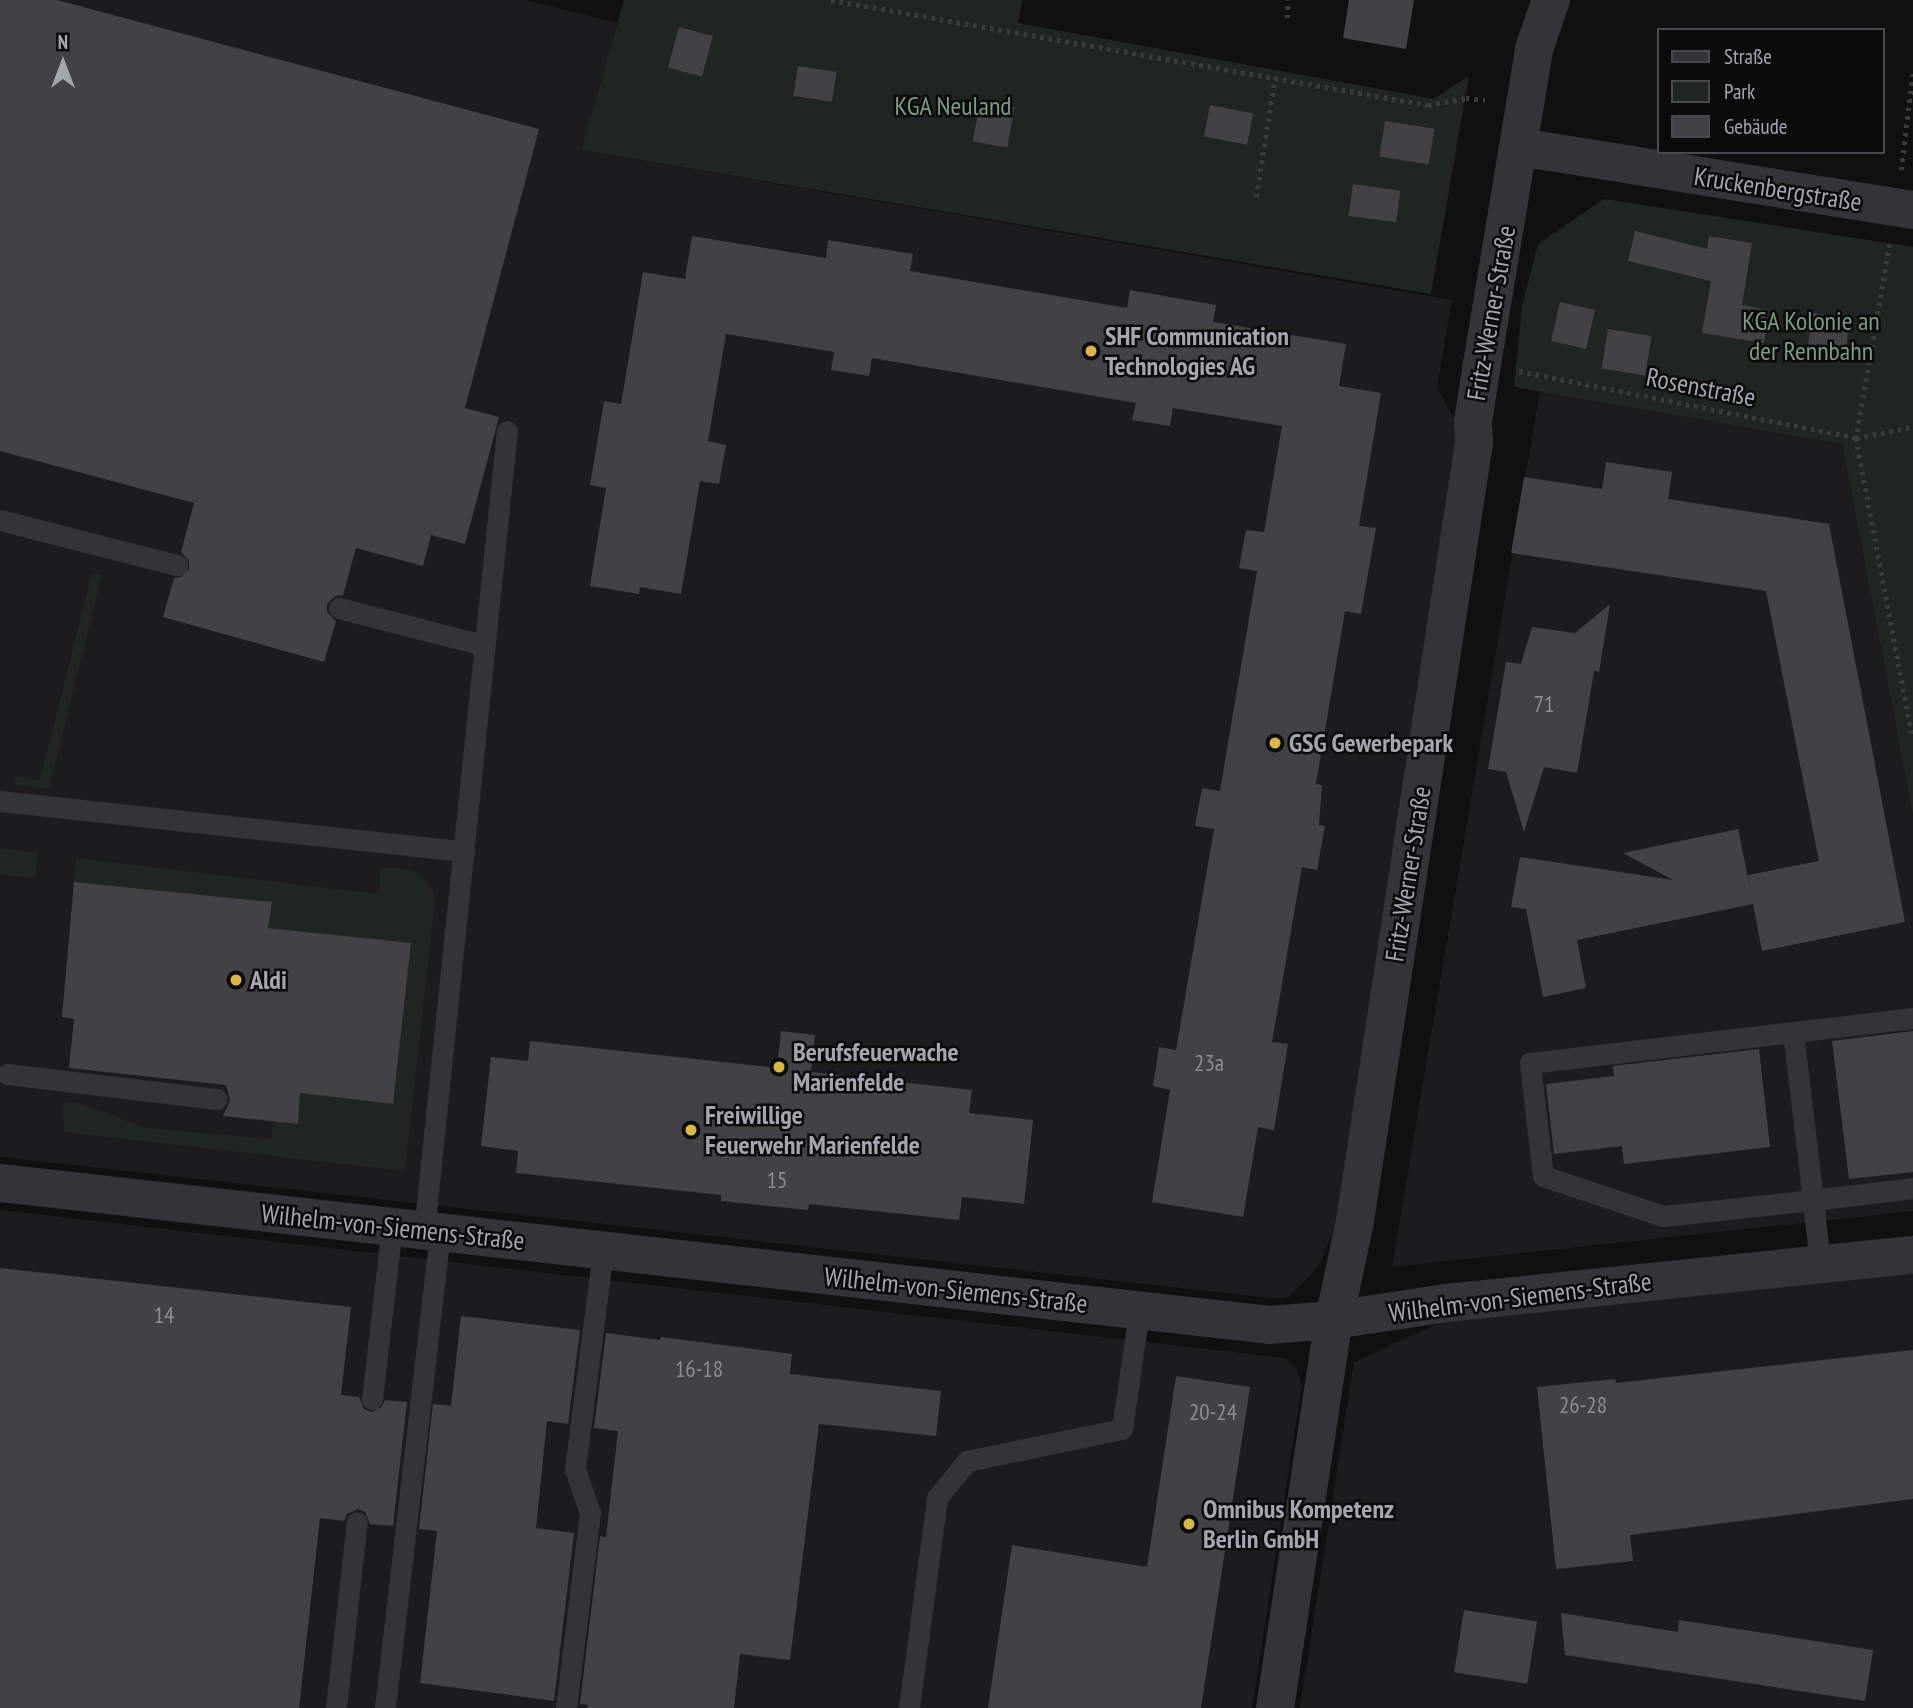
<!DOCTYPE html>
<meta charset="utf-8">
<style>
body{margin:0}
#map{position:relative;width:1913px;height:1708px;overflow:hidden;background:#101011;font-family:"PT Sans Narrow",sans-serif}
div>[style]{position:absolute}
.built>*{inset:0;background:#1c1c1e}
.green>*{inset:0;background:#1f2520;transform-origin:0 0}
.building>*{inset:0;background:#424246;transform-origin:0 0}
.path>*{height:4.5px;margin-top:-2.25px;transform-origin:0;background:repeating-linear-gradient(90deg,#393a3e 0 3.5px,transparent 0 8.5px)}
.service>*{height:21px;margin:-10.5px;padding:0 10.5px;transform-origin:10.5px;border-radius:10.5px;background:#333438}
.minor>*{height:38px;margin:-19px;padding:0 19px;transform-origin:19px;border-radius:19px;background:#333438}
.dots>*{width:19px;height:19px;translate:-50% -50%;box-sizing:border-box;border:4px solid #0b0b0c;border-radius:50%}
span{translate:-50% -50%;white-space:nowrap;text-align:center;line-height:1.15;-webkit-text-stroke:5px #0b0b0c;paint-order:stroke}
.number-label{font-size:23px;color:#8b8d96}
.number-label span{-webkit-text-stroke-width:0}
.park-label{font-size:26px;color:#7b9a80}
.street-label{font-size:26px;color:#a3a6b0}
.poi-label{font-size:26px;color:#a3a6b0;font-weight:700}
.left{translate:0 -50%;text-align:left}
.legend{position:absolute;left:1657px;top:28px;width:228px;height:126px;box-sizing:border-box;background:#0b0b0c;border:2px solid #48494e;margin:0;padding:9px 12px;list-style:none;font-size:21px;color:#a3a6b0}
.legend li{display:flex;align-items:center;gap:14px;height:35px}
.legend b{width:35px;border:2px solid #48494e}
.north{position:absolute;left:28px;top:28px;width:70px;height:70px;-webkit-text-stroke:5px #0b0b0c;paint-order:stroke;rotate:0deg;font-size:19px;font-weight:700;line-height:28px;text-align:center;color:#a3a6b0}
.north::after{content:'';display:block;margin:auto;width:24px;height:32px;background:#a3a6b0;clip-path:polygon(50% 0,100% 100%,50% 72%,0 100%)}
</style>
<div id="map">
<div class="built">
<i style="clip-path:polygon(0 0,525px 0,617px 23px,581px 150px,1452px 300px,1437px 386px,1465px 441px,1337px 1222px,1320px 1264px,1290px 1296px,1282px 1299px,0 1157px)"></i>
<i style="clip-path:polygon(1540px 391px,1842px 444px,1913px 816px,1913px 1211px,1392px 1267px)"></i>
<i style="clip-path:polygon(0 1210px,1284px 1358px,1297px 1369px,1302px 1385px,1252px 1708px,0 1708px)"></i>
<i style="clip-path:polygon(1913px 1268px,1913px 1708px,1300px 1708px,1354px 1362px,1447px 1319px)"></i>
</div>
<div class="green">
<i style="clip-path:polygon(624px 0,1022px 0,1018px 23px,1434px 99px,1469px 76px,1431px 294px,581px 150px)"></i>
<i style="clip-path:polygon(1604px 199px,1913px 247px,1913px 816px,1842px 444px,1514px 387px,1522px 306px,1538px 244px)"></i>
<i style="clip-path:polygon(92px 573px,102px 575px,49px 789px,16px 785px,15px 776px,40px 780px)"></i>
<i style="left:0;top:848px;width:38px;height:26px;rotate:7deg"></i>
<i style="clip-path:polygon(76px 858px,379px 894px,381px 867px,408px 869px,421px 875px,433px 890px,435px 901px,405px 1171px,64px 1132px,63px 1103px,78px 1103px,146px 1128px,271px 1139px,274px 1121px,298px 1123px,300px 1093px,392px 1104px,411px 944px,268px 928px,271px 902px,74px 882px)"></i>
</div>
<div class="building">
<i style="clip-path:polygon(0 0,57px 0,539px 129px,465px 408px,499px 417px,465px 544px,431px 535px,423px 566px,356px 548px,343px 595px,335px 596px,327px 604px,327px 612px,336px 621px,324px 662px,163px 617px,174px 578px,181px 577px,189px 569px,189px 561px,181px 552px,194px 503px,0 451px)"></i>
<i style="clip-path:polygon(1349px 0,1414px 0,1406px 49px,1343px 38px)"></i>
<i style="left:679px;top:27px;width:35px;height:42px;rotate:15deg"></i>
<i style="left:798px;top:66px;width:39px;height:30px;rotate:9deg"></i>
<i style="left:980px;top:101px;width:35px;height:41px;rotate:10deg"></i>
<i style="left:1210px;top:105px;width:44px;height:32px;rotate:11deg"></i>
<i style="left:1385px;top:121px;width:50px;height:36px;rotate:9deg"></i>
<i style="left:1353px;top:184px;width:48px;height:32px;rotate:8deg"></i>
<i style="clip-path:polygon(1635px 231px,1707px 249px,1709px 236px,1752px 243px,1742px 305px,1769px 310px,1764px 343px,1702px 333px,1711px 281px,1628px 261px)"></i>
<i style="clip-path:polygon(692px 236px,826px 258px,828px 240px,913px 254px,910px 271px,1127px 308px,1130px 290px,1216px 305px,1213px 322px,1346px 344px,1339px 386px,1381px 393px,1359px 526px,1376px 528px,1361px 614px,1345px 611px,1316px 784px,1322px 785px,1319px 825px,1325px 826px,1317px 870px,1302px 867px,1272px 1042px,1288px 1044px,1274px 1130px,1258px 1127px,1243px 1217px,1152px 1202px,1170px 1090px,1153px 1086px,1159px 1047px,1176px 1050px,1214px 829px,1195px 826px,1202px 788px,1220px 791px,1257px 571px,1239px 568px,1246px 530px,1264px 532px,1282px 426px,1173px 408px,1170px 426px,1132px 420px,1136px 403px,872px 358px,869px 376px,831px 370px,834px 352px,726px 334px,708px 441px,726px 445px,719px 484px,700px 481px,681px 594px,640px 587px,639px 594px,590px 586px,606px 488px,590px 485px,604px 401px,621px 404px,643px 272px,685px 279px)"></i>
<i style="left:1560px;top:302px;width:36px;height:40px;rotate:13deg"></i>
<i style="left:1812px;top:313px;width:38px;height:32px;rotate:7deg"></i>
<i style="left:1608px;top:329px;width:44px;height:40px;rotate:9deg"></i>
<i style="clip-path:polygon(1606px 462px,1672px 472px,1668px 499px,1829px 524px,1905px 922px,1762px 951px,1753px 904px,1577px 940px,1586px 988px,1543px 997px,1526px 909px,1511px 907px,1520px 857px,1673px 880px,1623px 853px,1738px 829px,1751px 892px,1748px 875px,1819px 861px,1766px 591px,1511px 553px,1524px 477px,1602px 489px)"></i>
<i style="clip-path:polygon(1610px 604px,1599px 672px,1594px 671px,1577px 773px,1544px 767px,1524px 832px,1506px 772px,1488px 769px,1506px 662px,1521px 664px,1532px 627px,1575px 633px)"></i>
<i style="clip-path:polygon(74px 882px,272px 902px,268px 928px,411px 943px,393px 1104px,300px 1093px,298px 1124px,223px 1116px,230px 1100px,226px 1085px,69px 1068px,74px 1019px,62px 1017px)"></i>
<i style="clip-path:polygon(781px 1031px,815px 1035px,811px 1072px,972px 1090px,969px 1113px,1033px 1120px,1024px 1204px,962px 1197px,959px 1220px,809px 1204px,808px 1210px,721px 1201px,721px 1195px,516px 1173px,518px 1151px,481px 1146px,491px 1057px,528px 1061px,530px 1041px,777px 1068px)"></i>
<i style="clip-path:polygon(1913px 1031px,1913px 1172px,1849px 1179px,1832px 1041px)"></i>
<i style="clip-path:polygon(1759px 1049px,1770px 1147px,1624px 1164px,1622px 1146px,1554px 1154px,1546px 1084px,1614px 1076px,1613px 1066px)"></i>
<i style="clip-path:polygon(0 1268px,351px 1307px,341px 1395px,359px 1397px,364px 1409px,371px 1412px,382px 1407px,385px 1400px,407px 1402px,393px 1526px,370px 1524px,365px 1512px,358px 1509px,347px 1514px,344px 1521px,320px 1518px,299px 1708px,0 1708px)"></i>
<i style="clip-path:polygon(461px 1316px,580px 1330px,568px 1424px,547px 1421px,536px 1528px,574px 1533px,554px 1701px,420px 1683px,437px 1531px,419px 1529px,433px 1404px,451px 1406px)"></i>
<i style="clip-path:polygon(606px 1333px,660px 1340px,661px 1337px,792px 1354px,790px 1374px,941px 1391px,936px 1436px,819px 1424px,790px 1660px,740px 1654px,734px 1708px,587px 1708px,588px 1705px,580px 1704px,600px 1536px,606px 1537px,618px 1431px,594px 1428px)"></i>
<i style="clip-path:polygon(1913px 1350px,1913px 1499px,1630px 1535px,1633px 1561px,1556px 1569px,1537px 1387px,1615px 1379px,1616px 1383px)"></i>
<i style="clip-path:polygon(1176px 1376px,1250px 1387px,1201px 1708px,988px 1708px,1012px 1545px,1147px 1567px)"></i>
<i style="left:1464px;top:1610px;width:74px;height:63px;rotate:9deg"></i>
<i style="clip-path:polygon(1561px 1613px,1678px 1632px,1679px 1620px,1873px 1650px,1865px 1701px,1565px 1655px)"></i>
</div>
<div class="path">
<i style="left:831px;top:0;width:606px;rotate:9.98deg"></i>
<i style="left:1428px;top:105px;width:39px;rotate:-10deg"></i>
<i style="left:1466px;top:98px;width:19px;rotate:6deg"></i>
<i style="left:1287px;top:18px;width:18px;rotate:-87deg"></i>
<i style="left:1901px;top:170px;width:100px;rotate:-83.1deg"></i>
<i style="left:1256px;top:197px;width:121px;rotate:-80.9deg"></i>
<i style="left:1890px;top:244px;width:197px;rotate:99.9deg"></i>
<i style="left:1856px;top:438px;width:306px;rotate:79.3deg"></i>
<i style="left:1519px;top:371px;width:344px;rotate:11.2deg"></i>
<i style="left:1856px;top:438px;width:58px;rotate:-10.9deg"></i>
</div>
<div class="service">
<i style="left:0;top:520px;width:183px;rotate:14.3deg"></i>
<i style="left:339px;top:608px;width:149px;rotate:14.4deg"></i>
<i style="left:0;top:801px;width:467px;rotate:6.2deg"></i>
<i style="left:1793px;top:1032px;width:169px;rotate:83.2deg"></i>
<i style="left:1813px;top:1200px;width:101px;rotate:-6.8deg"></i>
<i style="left:7px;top:1074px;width:211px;rotate:6.8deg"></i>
<i style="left:424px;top:1231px;width:804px;rotate:-84.08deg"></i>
<i style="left:1820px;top:1265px;width:65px;rotate:-96.1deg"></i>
<i style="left:1813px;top:1200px;width:151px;rotate:173.9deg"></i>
<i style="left:1663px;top:1216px;width:126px;rotate:-161.6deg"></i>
<i style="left:1543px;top:1176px;width:114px;rotate:-96.6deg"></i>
<i style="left:1530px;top:1063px;width:386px;rotate:-6.7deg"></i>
<i style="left:372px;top:1399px;width:173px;rotate:-83.4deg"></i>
<i style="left:336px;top:1708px;width:187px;rotate:-83.6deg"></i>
<i style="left:385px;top:1708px;width:478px;rotate:-83.4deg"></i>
<i style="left:566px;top:1708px;width:196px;rotate:-83deg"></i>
<i style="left:590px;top:1513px;width:46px;rotate:-108.8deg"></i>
<i style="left:575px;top:1469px;width:220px;rotate:-82.7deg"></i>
<i style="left:909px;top:1708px;width:212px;rotate:-82.4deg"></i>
<i style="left:937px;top:1498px;width:48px;rotate:-51deg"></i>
<i style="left:967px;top:1461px;width:158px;rotate:-11.7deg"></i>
<i style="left:1122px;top:1429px;width:119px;rotate:-81.8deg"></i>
</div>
<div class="minor">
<i style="left:1519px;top:147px;width:399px;rotate:9.1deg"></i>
<i style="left:0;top:1183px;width:1277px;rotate:6.38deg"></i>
<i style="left:1269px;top:1325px;width:65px;rotate:-4.4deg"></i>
<i style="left:1334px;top:1320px;width:113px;rotate:-8.6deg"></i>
<i style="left:1446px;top:1303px;width:469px;rotate:-5.9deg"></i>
<i style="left:1275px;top:1708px;width:392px;rotate:-81.4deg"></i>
<i style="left:1334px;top:1320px;width:101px;rotate:-78deg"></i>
<i style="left:1355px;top:1221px;width:788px;rotate:-81.31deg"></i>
<i style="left:1474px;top:442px;width:20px;rotate:-93deg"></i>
<i style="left:1473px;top:422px;width:59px;rotate:-81.2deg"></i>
<i style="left:1482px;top:364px;width:319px;rotate:-80.6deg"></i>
<i style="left:1534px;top:49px;width:52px;rotate:-70.9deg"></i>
</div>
<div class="dots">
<i style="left:1091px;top:351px;background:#ddb63c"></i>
<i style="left:1275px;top:743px;background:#ddb63c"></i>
<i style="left:236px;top:980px;background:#ddb63c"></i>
<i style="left:779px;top:1067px;background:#ddb63c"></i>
<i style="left:691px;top:1130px;background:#ddb63c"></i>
<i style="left:1189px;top:1524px;background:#ddb63c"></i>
</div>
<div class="number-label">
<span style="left:1544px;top:704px">71</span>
<span style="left:1209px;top:1063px">23a</span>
<span style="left:777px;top:1180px">15</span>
<span style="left:164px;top:1315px">14</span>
<span style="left:699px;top:1369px">16-18</span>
<span style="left:1583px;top:1405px">26-28</span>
<span style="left:1213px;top:1412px">20-24</span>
</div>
<div class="park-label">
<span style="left:953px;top:106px">KGA Neuland</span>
<span style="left:1811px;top:336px">KGA Kolonie an<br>der Rennbahn</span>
</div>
<div class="street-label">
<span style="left:1778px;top:189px;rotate:9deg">Kruckenbergstraße</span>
<span style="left:1491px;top:313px;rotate:-80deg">Fritz-Werner-Straße</span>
<span style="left:1701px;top:387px;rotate:11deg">Rosenstraße</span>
<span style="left:1408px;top:874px;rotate:-81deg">Fritz-Werner-Straße</span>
<span style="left:393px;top:1227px;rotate:6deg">Wilhelm-von-Siemens-Straße</span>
<span style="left:956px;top:1290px;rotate:6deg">Wilhelm-von-Siemens-Straße</span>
<span style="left:1520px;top:1297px;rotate:-7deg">Wilhelm-von-Siemens-Straße</span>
</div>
<div class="poi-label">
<span class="left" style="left:1105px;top:351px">SHF Communication<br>Technologies AG</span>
<span class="left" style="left:1289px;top:743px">GSG Gewerbepark</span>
<span class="left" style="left:250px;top:980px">Aldi</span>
<span class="left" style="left:793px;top:1067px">Berufsfeuerwache<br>Marienfelde</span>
<span class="left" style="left:705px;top:1130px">Freiwillige<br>Feuerwehr Marienfelde</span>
<span class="left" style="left:1203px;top:1524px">Omnibus Kompetenz<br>Berlin GmbH</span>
</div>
<ul class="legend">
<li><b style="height:9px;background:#333438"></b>Straße</li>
<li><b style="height:19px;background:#1f2520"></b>Park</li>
<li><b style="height:19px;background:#424246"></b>Gebäude</li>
</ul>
<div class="north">N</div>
</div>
